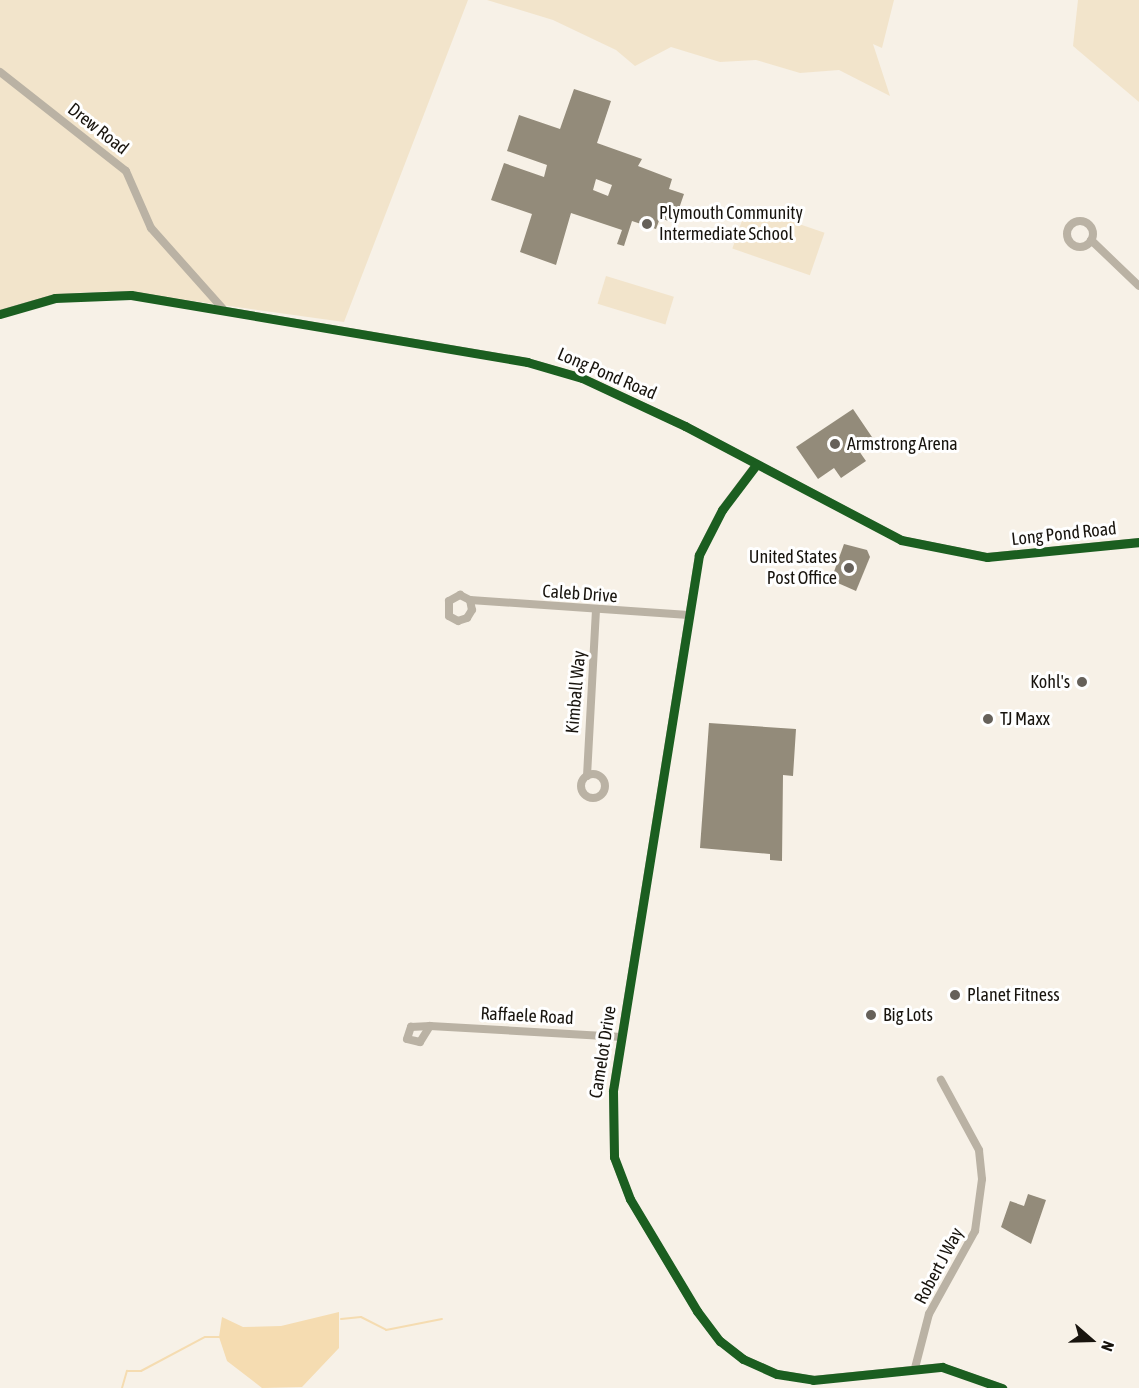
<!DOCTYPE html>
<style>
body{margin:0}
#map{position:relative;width:1139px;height:1388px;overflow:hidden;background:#f7f1e7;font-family:"Asap Condensed",sans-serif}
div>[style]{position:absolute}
.green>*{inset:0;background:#f2e4cb;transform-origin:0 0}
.water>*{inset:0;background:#f5dcb1}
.stream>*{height:2px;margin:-1px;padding:0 1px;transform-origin:1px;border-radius:1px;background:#f5dcb1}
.building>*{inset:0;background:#938b7a}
.minor>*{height:8px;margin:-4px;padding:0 4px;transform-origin:4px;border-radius:4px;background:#bab2a4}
.minor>.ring{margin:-4px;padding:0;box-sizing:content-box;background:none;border:8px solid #bab2a4;border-radius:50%}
.cycleway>*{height:9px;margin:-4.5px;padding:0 4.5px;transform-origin:4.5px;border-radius:4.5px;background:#1b5e20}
.dots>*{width:16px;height:16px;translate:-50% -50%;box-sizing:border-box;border:3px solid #fff;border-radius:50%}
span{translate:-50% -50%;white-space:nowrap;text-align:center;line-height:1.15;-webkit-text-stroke:6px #fff;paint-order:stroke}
.street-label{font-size:18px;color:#18140e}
.poi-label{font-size:18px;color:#18140e}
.left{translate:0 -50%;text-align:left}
.right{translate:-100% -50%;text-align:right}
.north{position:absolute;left:1061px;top:1310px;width:60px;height:60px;-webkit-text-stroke:4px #fff;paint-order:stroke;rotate:110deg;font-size:16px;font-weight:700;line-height:24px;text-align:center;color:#18140e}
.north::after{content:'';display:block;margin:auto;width:21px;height:27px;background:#18140e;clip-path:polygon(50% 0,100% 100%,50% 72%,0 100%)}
</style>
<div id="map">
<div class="green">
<i style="clip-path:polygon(0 0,468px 0,344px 322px,122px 291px,72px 293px,0 311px)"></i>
<i style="clip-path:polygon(487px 0,894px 0,882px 48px,873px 44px,890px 96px,839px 70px,800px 73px,756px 60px,720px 62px,671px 47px,635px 66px,616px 50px,553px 20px)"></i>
<i style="clip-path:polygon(1078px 0,1139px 0,1139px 102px,1073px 46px)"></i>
<i style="left:747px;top:206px;width:82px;height:45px;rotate:19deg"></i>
<i style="left:606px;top:276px;width:71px;height:29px;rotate:17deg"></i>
</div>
<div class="water">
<i style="clip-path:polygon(339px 1312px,339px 1348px,302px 1387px,262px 1388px,227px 1361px,219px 1337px,222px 1317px,243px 1327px,281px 1326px)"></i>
</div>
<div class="stream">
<i style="left:341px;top:1319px;width:20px;rotate:-6deg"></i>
<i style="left:361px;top:1317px;width:28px;rotate:27deg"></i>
<i style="left:386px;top:1330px;width:57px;rotate:-11.1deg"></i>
<i style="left:122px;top:1388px;width:18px;rotate:-74deg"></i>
<i style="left:127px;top:1371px;width:14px"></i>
<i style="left:141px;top:1371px;width:72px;rotate:-28deg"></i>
<i style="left:205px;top:1337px;width:15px"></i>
</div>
<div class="building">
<i style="clip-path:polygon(evenodd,574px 89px,611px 101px,597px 143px,642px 159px,638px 166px,672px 179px,669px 189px,684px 194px,674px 223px,660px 218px,656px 229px,632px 221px,624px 246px,617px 244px,622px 230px,571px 213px,556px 265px,520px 252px,532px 214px,491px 200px,504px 163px,544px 177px,547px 165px,507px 151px,519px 115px,560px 129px,574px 89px,596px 179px,612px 185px,608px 196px,593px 190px,596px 179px)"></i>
<i style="clip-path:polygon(853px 409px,874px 440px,859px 451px,866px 461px,841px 478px,834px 468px,818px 479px,796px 447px)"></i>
<i style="clip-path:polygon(844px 544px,867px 550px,870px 557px,856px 591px,831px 580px)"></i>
<i style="clip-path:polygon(709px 723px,796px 729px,793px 776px,783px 775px,782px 861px,770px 860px,770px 854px,700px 848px)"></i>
<i style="clip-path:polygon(1028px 1194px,1046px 1200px,1031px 1244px,1001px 1227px,1010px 1201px,1024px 1206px)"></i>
</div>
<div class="minor">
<i style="left:0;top:72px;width:160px;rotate:38.2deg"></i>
<i style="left:126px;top:171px;width:62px;rotate:66.3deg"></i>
<i style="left:151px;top:228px;width:110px;rotate:48.3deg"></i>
<i class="ring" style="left:1067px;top:221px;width:18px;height:18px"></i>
<i style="left:1091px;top:240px;width:66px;rotate:43.8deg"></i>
<i style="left:0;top:314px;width:57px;rotate:-16.2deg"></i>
<i style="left:55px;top:298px;width:76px;rotate:-2.3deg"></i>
<i style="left:131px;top:295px;width:402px;rotate:9.6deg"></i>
<i style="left:527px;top:362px;width:57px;rotate:16.2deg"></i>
<i style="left:582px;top:378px;width:114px;rotate:25deg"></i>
<i style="left:685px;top:426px;width:244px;rotate:27.8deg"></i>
<i style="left:901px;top:540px;width:88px;rotate:11.2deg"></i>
<i style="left:987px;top:557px;width:153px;rotate:-5.6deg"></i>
<i style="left:756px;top:465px;width:56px;rotate:127.1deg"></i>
<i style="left:722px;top:510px;width:51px;rotate:117.1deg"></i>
<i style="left:699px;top:555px;width:543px;rotate:99.12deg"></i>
<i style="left:613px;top:1091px;width:66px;rotate:89.1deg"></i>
<i style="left:614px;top:1157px;width:45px;rotate:69.1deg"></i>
<i style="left:630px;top:1199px;width:131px;rotate:59.1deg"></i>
<i style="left:697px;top:1311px;width:38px;rotate:53deg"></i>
<i style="left:720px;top:1341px;width:29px;rotate:38deg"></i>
<i style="left:743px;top:1359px;width:37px;rotate:24deg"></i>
<i style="left:777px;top:1374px;width:36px;rotate:9deg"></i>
<i style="left:813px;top:1380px;width:130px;rotate:-5.8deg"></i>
<i style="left:942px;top:1367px;width:64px;rotate:19.3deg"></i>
<i style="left:470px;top:600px;width:10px;rotate:79deg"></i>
<i style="left:472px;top:610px;width:9px;rotate:122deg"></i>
<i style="left:467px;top:618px;width:9px;rotate:162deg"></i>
<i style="left:458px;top:621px;width:10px;rotate:-151deg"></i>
<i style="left:449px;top:616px;width:15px;rotate:-90deg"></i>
<i style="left:449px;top:601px;width:13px;rotate:-29deg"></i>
<i style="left:460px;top:595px;width:11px;rotate:27deg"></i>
<i style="left:470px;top:600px;width:219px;rotate:3.9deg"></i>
<i class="ring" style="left:581px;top:774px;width:16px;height:16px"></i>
<i style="left:587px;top:776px;width:165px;rotate:-86.9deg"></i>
<i style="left:430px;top:1026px;width:19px;rotate:122deg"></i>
<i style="left:420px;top:1042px;width:13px;rotate:-167deg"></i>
<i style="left:407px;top:1039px;width:13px;rotate:-72deg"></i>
<i style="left:411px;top:1027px;width:19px;rotate:-3deg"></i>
<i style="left:430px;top:1026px;width:192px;rotate:3.3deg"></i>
<i style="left:915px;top:1368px;width:56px;rotate:-75.5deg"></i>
<i style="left:929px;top:1314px;width:95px;rotate:-61deg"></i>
<i style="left:975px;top:1231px;width:52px;rotate:-82.3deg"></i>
<i style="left:982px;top:1179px;width:29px;rotate:-96deg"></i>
<i style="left:979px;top:1150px;width:80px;rotate:-118.5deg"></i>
</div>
<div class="cycleway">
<i style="left:0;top:314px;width:57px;rotate:-16.2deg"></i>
<i style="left:55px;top:298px;width:76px;rotate:-2.3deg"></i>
<i style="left:131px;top:295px;width:402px;rotate:9.6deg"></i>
<i style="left:527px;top:362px;width:57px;rotate:16.2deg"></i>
<i style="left:582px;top:378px;width:114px;rotate:25deg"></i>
<i style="left:685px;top:426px;width:244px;rotate:27.8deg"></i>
<i style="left:901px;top:540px;width:88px;rotate:11.2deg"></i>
<i style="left:987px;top:557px;width:153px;rotate:-5.6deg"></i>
<i style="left:756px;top:465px;width:56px;rotate:127.1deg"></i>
<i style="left:722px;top:510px;width:51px;rotate:117.1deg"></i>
<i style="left:699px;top:555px;width:543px;rotate:99.12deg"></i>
<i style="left:613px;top:1091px;width:66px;rotate:89.1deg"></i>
<i style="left:614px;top:1157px;width:45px;rotate:69.1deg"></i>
<i style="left:630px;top:1199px;width:131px;rotate:59.1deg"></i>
<i style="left:697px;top:1311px;width:38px;rotate:53deg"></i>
<i style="left:720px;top:1341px;width:29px;rotate:38deg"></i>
<i style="left:743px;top:1359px;width:37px;rotate:24deg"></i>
<i style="left:777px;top:1374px;width:36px;rotate:9deg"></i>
<i style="left:813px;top:1380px;width:130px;rotate:-5.8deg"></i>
<i style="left:942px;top:1367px;width:64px;rotate:19.3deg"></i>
</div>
<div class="dots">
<i style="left:647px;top:224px;background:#66615a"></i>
<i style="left:835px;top:444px;background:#66615a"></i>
<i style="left:849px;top:568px;background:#66615a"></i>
<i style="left:1082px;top:682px;background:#66615a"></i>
<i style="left:988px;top:719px;background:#66615a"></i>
<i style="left:955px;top:995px;background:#66615a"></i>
<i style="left:871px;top:1015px;background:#66615a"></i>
</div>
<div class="street-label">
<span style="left:98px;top:129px;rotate:38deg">Drew Road</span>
<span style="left:607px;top:374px;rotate:23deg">Long Pond Road</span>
<span style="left:1064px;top:534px;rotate:-6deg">Long Pond Road</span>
<span style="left:580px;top:594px;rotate:4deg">Caleb Drive</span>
<span style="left:576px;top:692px;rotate:-85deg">Kimball Way</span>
<span style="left:527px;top:1016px;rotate:3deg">Raffaele Road</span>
<span style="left:603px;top:1052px;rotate:-81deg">Camelot Drive</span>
<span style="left:939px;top:1266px;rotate:-62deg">Robert J Way</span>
</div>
<div class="poi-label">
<span class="left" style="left:659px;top:224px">Plymouth Community<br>Intermediate School</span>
<span class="left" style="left:847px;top:444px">Armstrong Arena</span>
<span class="right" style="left:837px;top:568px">United States<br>Post Office</span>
<span class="right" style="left:1070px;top:682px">Kohl's</span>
<span class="left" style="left:1000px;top:719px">TJ Maxx</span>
<span class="left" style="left:967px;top:995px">Planet Fitness</span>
<span class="left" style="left:883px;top:1015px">Big Lots</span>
</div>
<div class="north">N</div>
</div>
